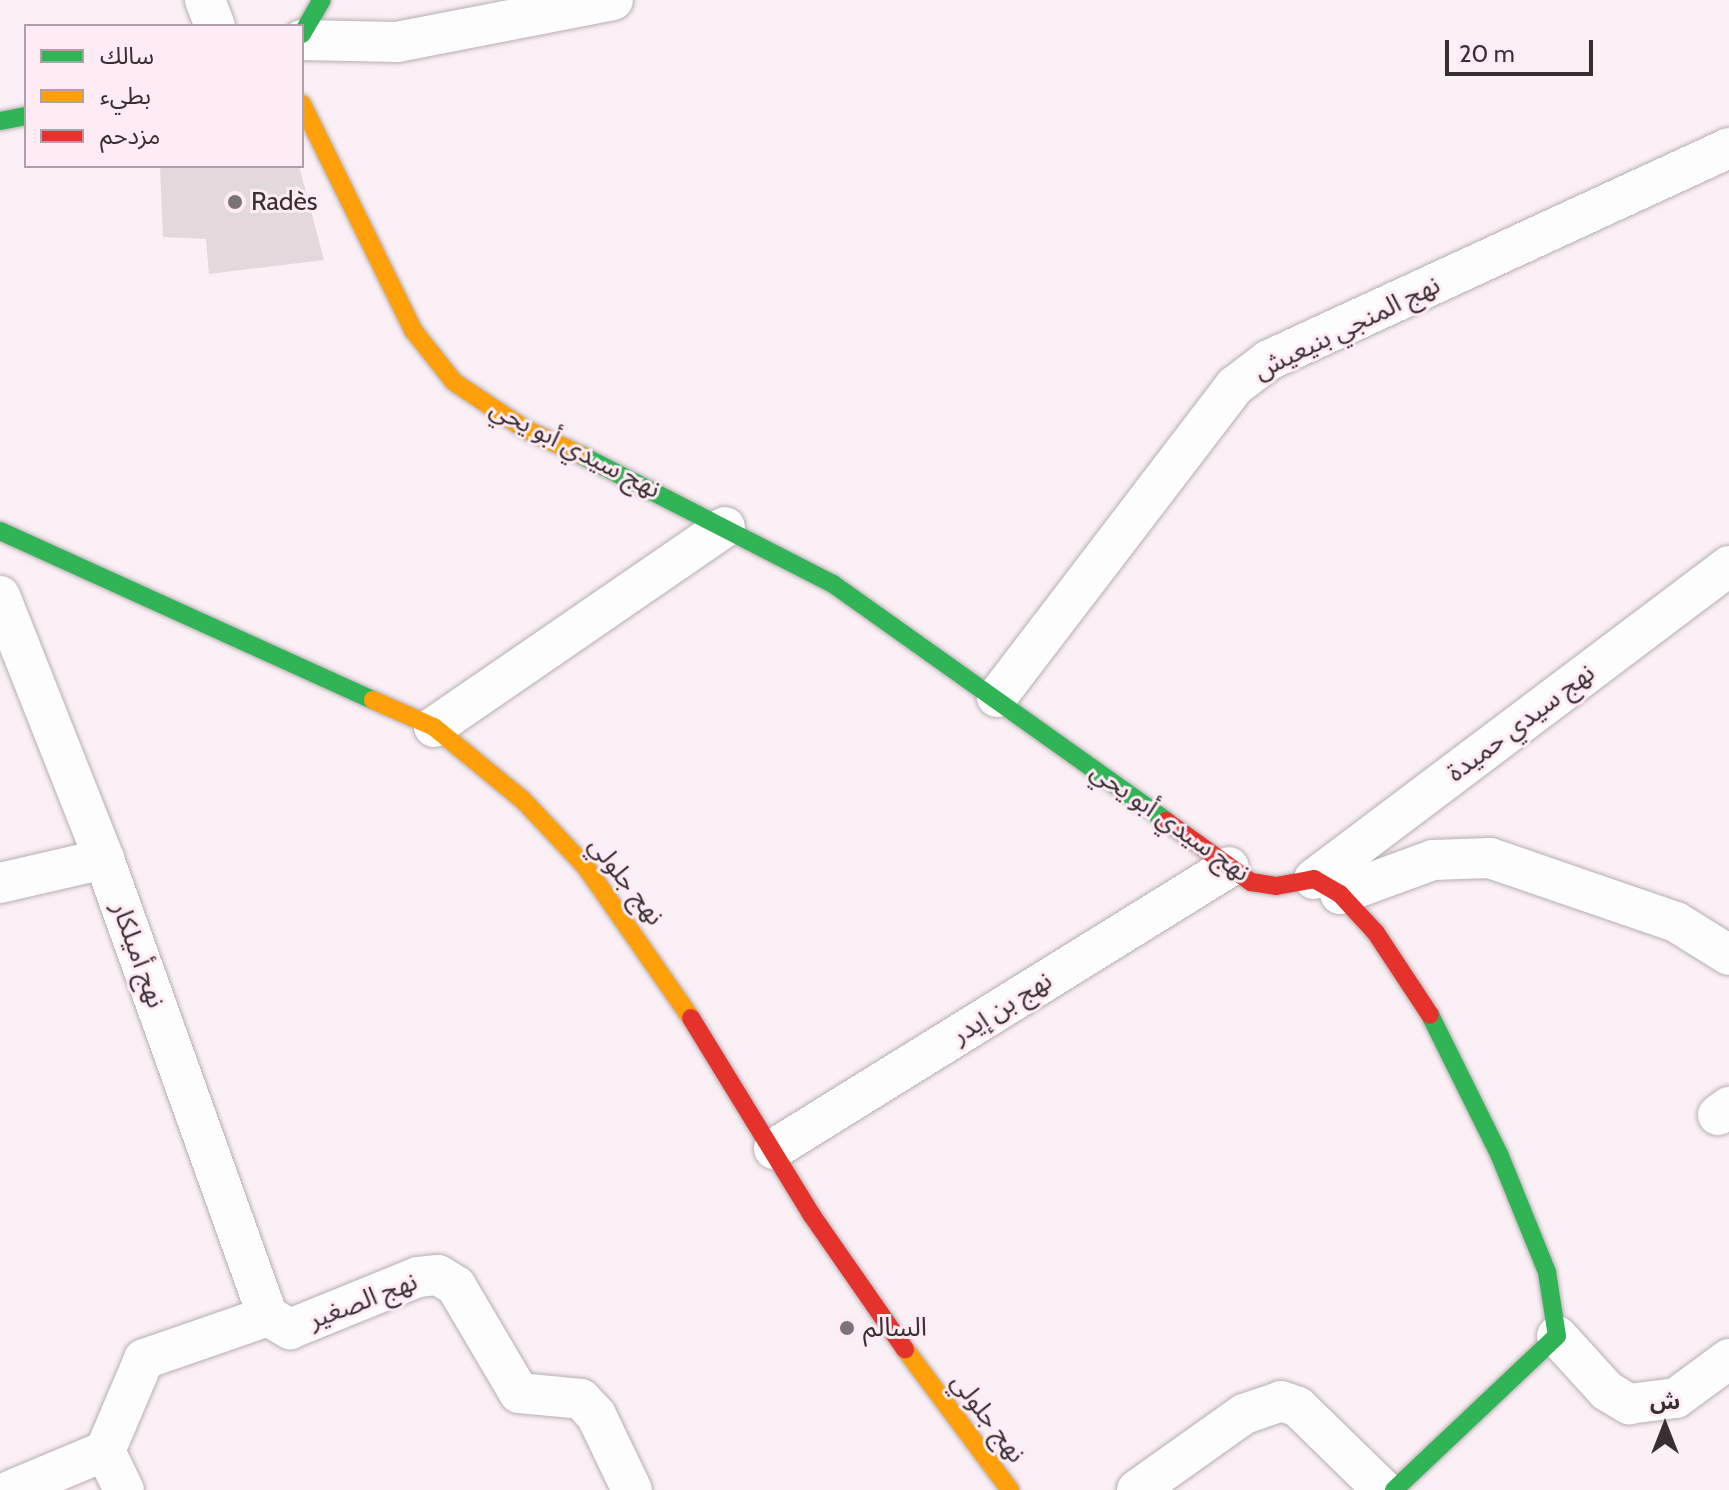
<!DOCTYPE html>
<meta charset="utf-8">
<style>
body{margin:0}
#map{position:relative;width:1729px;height:1490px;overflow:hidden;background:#faf0f5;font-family:Cabin,"Noto Sans Arabic",sans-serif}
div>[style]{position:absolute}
.building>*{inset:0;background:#e2d9dd}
.roads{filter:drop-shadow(0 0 2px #b6aeb2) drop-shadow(0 0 2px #b6aeb2)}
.street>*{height:40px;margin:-20px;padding:0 20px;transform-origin:20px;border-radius:20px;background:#fefdfe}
.fast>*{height:18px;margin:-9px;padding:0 9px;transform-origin:9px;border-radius:9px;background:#30b455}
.slow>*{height:18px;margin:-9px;padding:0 9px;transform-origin:9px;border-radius:9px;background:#ff9f0a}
.jam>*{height:18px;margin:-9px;padding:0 9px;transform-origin:9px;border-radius:9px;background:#e5322d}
.dots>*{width:22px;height:22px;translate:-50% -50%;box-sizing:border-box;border:4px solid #ffebf4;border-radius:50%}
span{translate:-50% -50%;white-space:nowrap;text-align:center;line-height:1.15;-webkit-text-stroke:6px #ffebf4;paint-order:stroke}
.poi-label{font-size:26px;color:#382f33}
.left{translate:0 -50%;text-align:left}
.street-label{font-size:26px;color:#382f33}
.legend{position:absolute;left:24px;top:24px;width:280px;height:144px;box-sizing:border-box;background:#ffebf4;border:2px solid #afa0a7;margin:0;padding:10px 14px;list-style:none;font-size:24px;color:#382f33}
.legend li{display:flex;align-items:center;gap:16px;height:40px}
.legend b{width:40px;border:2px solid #afa0a7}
.north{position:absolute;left:1625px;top:1386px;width:80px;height:80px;-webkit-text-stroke:6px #ffebf4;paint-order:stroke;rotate:0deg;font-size:22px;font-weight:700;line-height:32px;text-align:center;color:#382f33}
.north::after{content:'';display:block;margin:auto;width:28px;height:36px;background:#382f33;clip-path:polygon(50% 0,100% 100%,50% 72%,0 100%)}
.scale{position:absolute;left:1445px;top:40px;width:148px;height:36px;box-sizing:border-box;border:4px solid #382f33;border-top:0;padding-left:10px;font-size:24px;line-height:28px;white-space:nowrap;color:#382f33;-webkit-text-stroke:6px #ffebf4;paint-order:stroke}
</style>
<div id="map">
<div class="building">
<i style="clip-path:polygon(160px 166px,299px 166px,324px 260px,209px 274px,206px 239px,163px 237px)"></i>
</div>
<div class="roads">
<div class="street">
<i style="left:205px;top:0;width:28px;rotate:69deg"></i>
<i style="left:302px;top:40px;width:95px;rotate:1.2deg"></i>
<i style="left:397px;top:42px;width:220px;rotate:-11deg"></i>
<i style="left:0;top:596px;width:283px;rotate:68.4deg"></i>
<i style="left:104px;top:859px;width:486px;rotate:70.3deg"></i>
<i style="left:268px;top:1316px;width:26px;rotate:31deg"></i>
<i style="left:290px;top:1329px;width:138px;rotate:-22.1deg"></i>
<i style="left:418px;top:1277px;width:20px;rotate:-6deg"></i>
<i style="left:438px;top:1275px;width:21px;rotate:31deg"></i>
<i style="left:456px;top:1286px;width:124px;rotate:59.5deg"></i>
<i style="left:519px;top:1393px;width:62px;rotate:5.5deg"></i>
<i style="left:581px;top:1399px;width:22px;rotate:47deg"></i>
<i style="left:596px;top:1415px;width:83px;rotate:64.4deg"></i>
<i style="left:997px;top:697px;width:392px;rotate:-52.6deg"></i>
<i style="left:1235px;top:386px;width:43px;rotate:-37.4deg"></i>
<i style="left:1269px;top:360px;width:507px;rotate:-24.74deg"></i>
<i style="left:434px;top:727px;width:353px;rotate:-34.5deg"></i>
<i style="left:1314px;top:879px;width:520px;rotate:-37.02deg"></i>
<i style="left:0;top:883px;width:107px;rotate:-13deg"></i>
<i style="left:1340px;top:894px;width:99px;rotate:-20.1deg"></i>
<i style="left:1433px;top:860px;width:57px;rotate:-2deg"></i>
<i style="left:1490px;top:858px;width:197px;rotate:19deg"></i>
<i style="left:1676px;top:922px;width:62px;rotate:31.9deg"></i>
<i style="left:1718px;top:1115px;width:14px;rotate:-36deg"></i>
<i style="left:774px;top:1149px;width:535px;rotate:-31.79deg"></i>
<i style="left:1557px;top:1336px;width:74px;rotate:47.7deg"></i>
<i style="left:1607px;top:1391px;width:26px;rotate:31deg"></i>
<i style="left:1629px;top:1404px;width:47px;rotate:-7.3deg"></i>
<i style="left:1676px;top:1398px;width:66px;rotate:-36.3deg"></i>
<i style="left:105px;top:1451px;width:43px;rotate:64deg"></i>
<i style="left:12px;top:1490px;width:101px;rotate:-22.8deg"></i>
<i style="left:105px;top:1451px;width:100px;rotate:-67deg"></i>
<i style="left:144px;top:1359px;width:131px;rotate:-19.1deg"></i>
<i style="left:1137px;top:1490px;width:131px;rotate:-35.4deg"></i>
<i style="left:1244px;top:1414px;width:39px;rotate:-19deg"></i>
<i style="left:1281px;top:1401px;width:18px;rotate:19deg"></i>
<i style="left:1298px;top:1407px;width:119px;rotate:44.3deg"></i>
</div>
<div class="fast">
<i style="left:302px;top:34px;width:39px;rotate:-60deg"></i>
<i style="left:0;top:121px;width:26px;rotate:-11deg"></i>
<i style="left:581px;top:455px;width:283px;rotate:27.1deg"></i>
<i style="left:833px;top:584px;width:409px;rotate:35.4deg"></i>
<i style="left:0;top:531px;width:409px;rotate:24.4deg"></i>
<i style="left:1394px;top:1490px;width:224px;rotate:-43.4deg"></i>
<i style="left:1557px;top:1336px;width:65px;rotate:-98.9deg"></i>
<i style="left:1547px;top:1272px;width:127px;rotate:-112.1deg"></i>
<i style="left:1499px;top:1154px;width:155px;rotate:-116.4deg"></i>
</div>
<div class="slow">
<i style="left:302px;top:104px;width:252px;rotate:63.8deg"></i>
<i style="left:413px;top:330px;width:66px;rotate:51.7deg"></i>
<i style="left:454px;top:382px;width:85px;rotate:33.5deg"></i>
<i style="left:525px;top:429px;width:62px;rotate:24.9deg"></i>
<i style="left:373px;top:700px;width:67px;rotate:23.9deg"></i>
<i style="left:434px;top:727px;width:115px;rotate:39.4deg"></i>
<i style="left:523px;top:800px;width:92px;rotate:46.8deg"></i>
<i style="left:586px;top:867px;width:184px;rotate:55.2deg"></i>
<i style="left:905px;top:1349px;width:176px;rotate:53.3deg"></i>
</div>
<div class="jam">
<i style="left:1166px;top:821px;width:105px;rotate:35.7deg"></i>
<i style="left:1251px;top:882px;width:25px;rotate:9deg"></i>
<i style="left:1276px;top:886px;width:39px;rotate:-10deg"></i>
<i style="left:1314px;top:879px;width:30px;rotate:30deg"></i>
<i style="left:1340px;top:894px;width:53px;rotate:47.3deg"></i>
<i style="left:1376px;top:933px;width:98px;rotate:56.6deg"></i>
<i style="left:691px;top:1018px;width:230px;rotate:58.5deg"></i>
<i style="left:811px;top:1214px;width:165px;rotate:55.2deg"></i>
</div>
</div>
<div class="dots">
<i style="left:235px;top:202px;background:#7c7377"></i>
<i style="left:847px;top:1328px;background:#7c7377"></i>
</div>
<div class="poi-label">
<span class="left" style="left:251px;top:202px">Radès</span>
<span class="left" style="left:863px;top:1328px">السالم</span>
</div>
<div class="street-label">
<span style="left:1347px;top:328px;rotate:-26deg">نهج المنجي بنيعيش</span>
<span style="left:575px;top:449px;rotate:27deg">نهج سيدي أبو يحي</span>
<span style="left:1521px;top:723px;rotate:-37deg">نهج سيدي حميدة</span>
<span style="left:1170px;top:822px;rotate:35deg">نهج سيدي أبو يحي</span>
<span style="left:626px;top:881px;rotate:52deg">نهج جلولي</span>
<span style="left:138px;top:955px;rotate:70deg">نهج أميلكار</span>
<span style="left:1002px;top:1008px;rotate:-32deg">نهج بن إيدر</span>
<span style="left:363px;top:1301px;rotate:-21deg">نهج الصغير</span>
<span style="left:988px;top:1418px;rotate:53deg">نهج جلولي</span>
</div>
<ul class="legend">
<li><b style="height:10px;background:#30b455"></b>سالك</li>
<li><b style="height:10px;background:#ff9f0a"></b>بطيء</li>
<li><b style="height:10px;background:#e5322d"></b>مزدحم</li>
</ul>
<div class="north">ش</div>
<div class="scale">20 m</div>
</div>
